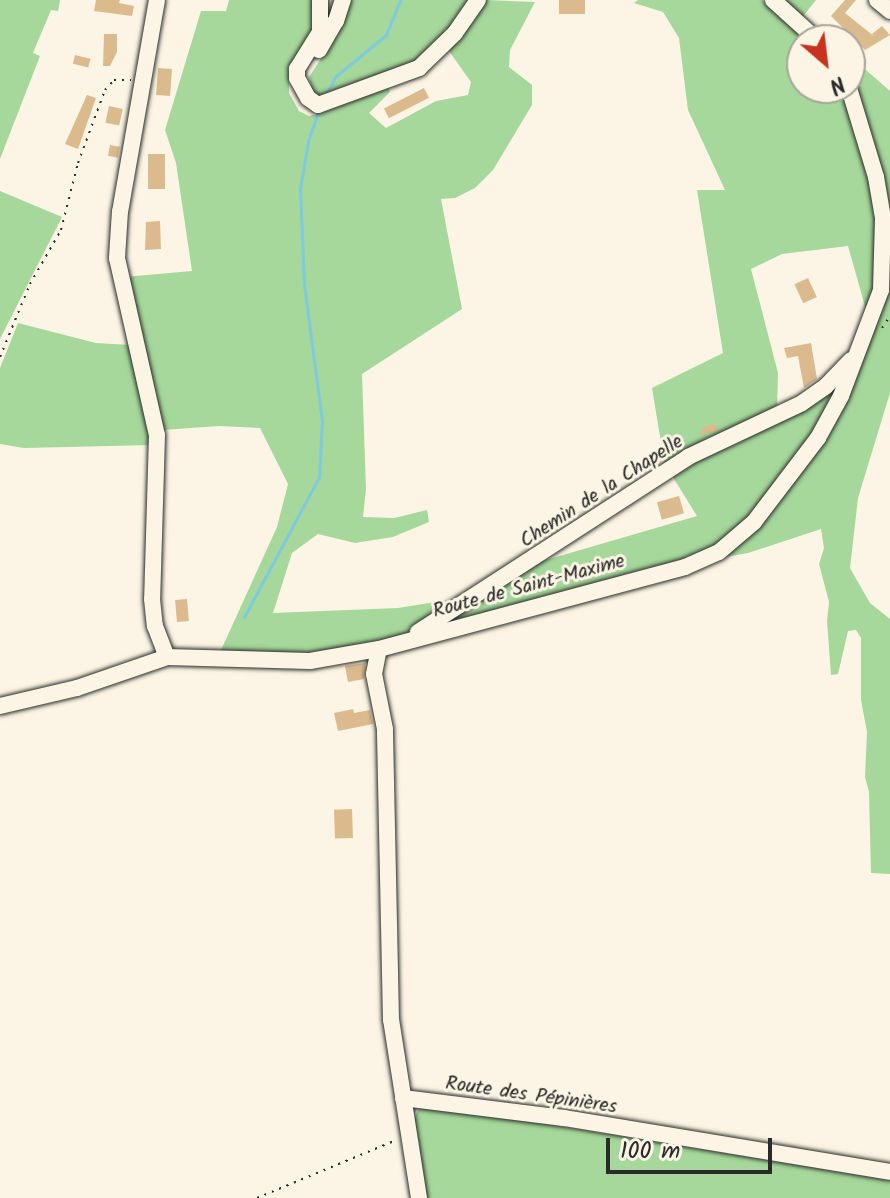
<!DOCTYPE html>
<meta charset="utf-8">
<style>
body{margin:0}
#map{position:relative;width:890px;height:1198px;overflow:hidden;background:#fcf5e5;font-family:Kalam,sans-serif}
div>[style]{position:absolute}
.green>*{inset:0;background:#a5d89a}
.stream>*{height:3px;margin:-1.5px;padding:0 1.5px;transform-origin:1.5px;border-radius:1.5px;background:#7fcadf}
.building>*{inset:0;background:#dbbb8e;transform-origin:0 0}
.path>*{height:2px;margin-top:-1px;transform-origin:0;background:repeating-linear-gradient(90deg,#2b2b2b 0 2px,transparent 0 8px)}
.roads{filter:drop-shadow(0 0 2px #2b2b2b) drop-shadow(0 0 2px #2b2b2b)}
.minor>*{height:16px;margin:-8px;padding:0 8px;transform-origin:8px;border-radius:8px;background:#fcf5e5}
span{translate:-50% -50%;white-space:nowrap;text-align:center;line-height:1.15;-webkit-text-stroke:6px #fcf5e5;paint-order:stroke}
.street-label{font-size:20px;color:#2b2b2b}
.north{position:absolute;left:786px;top:24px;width:80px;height:80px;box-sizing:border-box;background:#fcf5e5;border:2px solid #a8a49b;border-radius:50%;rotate:152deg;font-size:22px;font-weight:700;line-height:32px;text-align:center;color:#2b2b2b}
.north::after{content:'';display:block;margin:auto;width:28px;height:36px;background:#c8321e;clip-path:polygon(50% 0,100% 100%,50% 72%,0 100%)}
.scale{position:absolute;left:606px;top:1138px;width:166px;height:36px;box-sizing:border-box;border:4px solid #2b2b2b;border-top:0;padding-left:10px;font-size:24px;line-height:28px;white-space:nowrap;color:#2b2b2b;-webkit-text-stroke:6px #fcf5e5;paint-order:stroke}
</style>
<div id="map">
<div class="green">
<i style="clip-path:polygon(0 0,60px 0,58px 11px,51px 10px,33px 53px,40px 56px,0 159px)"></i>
<i style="clip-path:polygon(229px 0,316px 0,316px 25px,289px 75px,289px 93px,299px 111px,309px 116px,322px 113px,364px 92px,387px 85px,390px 92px,369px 113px,386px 128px,436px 101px,468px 95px,471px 82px,449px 51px,485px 0,535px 2px,510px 50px,509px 67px,532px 85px,532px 105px,493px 170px,475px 188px,455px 198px,441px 199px,462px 309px,362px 374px,366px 489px,363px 517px,394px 518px,427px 510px,429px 522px,393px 537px,355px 543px,318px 534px,292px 553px,273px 613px,398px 608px,460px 598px,459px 603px,408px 633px,385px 642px,314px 655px,221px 650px,277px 527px,288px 484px,260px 428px,219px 426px,163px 430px,124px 277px,192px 271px,176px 163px,165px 130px,201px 11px,226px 11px)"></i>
<i style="clip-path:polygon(349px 0,473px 0,429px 57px,320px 98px,313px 94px,309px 77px,328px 48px)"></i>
<i style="clip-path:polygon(638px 0,762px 0,809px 40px,802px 40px,802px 88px,843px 88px,874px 195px,880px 254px,868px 317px,848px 246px,782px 254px,751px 269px,778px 373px,777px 412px,665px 467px,652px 388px,723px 353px,697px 190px,725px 190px,688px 110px,679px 38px,663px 12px,634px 3px)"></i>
<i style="clip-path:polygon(777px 0,816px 0,801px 19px)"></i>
<i style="clip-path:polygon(850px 56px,890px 91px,890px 393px,858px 498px,850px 568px,870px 603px,890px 619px,890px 874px,871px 873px,869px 792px,865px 777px,867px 732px,861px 700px,861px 638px,856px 630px,848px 631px,838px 674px,831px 675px,827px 621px,829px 602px,819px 564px,824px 548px,821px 529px,748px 553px,720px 558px,821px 438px,884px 292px,875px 152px,864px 107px,850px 74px)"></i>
<i style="clip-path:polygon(0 191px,62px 217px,0 339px)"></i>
<i style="clip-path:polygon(18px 323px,96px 343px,131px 345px,152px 445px,24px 448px,0 444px,0 368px)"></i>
<i style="clip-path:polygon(832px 387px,837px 390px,814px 432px,745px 526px,705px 555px,423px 633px,539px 562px,697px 516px,671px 474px)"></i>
<i style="clip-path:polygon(419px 1108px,498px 1116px,890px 1180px,890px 1198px,425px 1198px,414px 1119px)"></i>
</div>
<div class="stream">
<i style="left:326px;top:94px;width:21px;rotate:-61deg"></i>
<i style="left:336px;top:76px;width:65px;rotate:-39.4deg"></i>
<i style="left:386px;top:35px;width:38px;rotate:-68deg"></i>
<i style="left:244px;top:617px;width:159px;rotate:-61.8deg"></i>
<i style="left:319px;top:477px;width:56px;rotate:-86.9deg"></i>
<i style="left:322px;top:421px;width:138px;rotate:-97.5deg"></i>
<i style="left:304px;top:284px;width:95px;rotate:-92.4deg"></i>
<i style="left:300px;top:189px;width:49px;rotate:-80.5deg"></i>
<i style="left:308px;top:141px;width:31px;rotate:-71deg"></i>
</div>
<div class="building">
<i style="clip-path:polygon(96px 0,120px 0,119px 3px,134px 6px,132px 16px,94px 11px)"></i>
<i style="left:559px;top:0;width:26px;height:14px"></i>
<i style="clip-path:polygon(845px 0,856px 0,845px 13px,875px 37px,872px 34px,882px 26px,890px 35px,865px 50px,831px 16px)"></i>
<i style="clip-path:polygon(104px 34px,117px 34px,117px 52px,110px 66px,103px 66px)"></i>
<i style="left:75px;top:55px;width:16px;height:9px;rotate:14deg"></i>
<i style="left:158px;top:68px;width:14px;height:27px;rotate:4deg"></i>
<i style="left:424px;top:88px;width:11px;height:45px;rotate:63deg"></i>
<i style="clip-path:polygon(87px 95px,96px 98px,78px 149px,65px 144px)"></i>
<i style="left:109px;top:106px;width:14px;height:17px;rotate:12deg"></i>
<i style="left:110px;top:145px;width:10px;height:11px;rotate:11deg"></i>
<i style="left:148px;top:154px;width:17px;height:35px"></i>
<i style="clip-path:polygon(160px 221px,161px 249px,145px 250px,146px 222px)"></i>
<i style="left:808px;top:278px;width:21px;height:15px;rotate:65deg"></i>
<i style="clip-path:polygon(811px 343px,817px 379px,804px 388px,798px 356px,787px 358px,784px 348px)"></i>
<i style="clip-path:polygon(714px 423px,719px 430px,700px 435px,703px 428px)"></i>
<i style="left:679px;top:496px;width:18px;height:23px;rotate:74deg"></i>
<i style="left:187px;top:599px;width:22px;height:12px;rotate:85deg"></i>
<i style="clip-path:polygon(365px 663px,364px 679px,348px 682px,345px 666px)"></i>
<i style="clip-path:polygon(353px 709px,354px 713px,370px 710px,373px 724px,338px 731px,334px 713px)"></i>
<i style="left:352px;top:809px;width:29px;height:18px;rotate:88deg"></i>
</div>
<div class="path">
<i style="left:882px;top:328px;width:14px;rotate:-56deg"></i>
<i style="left:0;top:357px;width:79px;rotate:-67.7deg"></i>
<i style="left:30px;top:284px;width:62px;rotate:-60.1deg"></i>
<i style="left:61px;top:230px;width:69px;rotate:-75.8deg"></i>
<i style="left:78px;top:163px;width:78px;rotate:-69.7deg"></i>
<i style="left:105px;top:90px;width:13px;rotate:-48deg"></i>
<i style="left:114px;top:80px;width:17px"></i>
<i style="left:257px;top:1198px;width:151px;rotate:-22.6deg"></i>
</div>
<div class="roads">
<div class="minor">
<i style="left:157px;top:0;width:214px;rotate:99.9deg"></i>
<i style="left:120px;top:211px;width:47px;rotate:93.7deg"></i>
<i style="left:117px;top:258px;width:181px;rotate:77.3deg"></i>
<i style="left:157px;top:435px;width:164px;rotate:91.7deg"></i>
<i style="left:152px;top:599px;width:27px;rotate:84deg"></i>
<i style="left:155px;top:626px;width:33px;rotate:69deg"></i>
<i style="left:320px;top:0;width:32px;rotate:90deg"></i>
<i style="left:320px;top:32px;width:44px;rotate:121.9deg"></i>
<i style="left:297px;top:69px;width:9px;rotate:90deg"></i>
<i style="left:297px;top:78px;width:23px;rotate:61deg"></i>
<i style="left:308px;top:98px;width:12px;rotate:35deg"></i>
<i style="left:318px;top:105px;width:108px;rotate:-20.1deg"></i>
<i style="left:419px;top:68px;width:50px;rotate:-44.2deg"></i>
<i style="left:455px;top:33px;width:40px;rotate:-55.1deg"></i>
<i style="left:773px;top:0;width:59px;rotate:42.3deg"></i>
<i style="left:877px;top:0;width:17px;rotate:40deg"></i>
<i style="left:319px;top:50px;width:34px;rotate:-60deg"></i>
<i style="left:336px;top:21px;width:22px;rotate:-72deg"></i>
<i style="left:418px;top:632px;width:322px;rotate:-32.9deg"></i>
<i style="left:688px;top:457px;width:126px;rotate:-25.3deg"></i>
<i style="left:802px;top:403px;width:29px;rotate:-35deg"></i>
<i style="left:826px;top:386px;width:36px;rotate:-46deg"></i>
<i style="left:0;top:706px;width:79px;rotate:-13.2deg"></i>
<i style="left:77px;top:688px;width:95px;rotate:-19deg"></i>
<i style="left:167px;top:657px;width:143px;rotate:1.6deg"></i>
<i style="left:310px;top:661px;width:70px;rotate:-9.9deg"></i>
<i style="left:403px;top:1098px;width:162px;rotate:7.1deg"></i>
<i style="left:564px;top:1118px;width:330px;rotate:9.4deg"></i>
<i style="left:419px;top:1198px;width:180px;rotate:-98.9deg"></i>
<i style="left:391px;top:1020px;width:291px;rotate:-91.2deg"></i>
<i style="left:385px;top:729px;width:56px;rotate:-101.3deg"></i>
<i style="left:374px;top:674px;width:25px;rotate:-79deg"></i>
<i style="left:379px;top:649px;width:317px;rotate:-15deg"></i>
<i style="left:685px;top:567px;width:37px;rotate:-24deg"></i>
<i style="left:719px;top:552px;width:46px;rotate:-40.6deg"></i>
<i style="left:754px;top:522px;width:106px;rotate:-52.7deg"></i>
<i style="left:818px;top:438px;width:48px;rotate:-61.3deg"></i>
<i style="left:841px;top:396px;width:113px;rotate:-69.3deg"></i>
<i style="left:881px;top:290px;width:72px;rotate:-88.4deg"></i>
<i style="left:883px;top:218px;width:42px;rotate:-99.7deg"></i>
<i style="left:876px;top:177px;width:93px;rotate:-106.9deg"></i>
</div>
</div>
<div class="street-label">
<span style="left:602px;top:492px;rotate:-33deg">Chemin de la Chapelle</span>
<span style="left:529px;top:587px;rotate:-15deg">Route de Saint-Maxime</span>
<span style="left:531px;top:1096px;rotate:8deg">Route des Pépinières</span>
</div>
<div class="north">N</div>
<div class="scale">100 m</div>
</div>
